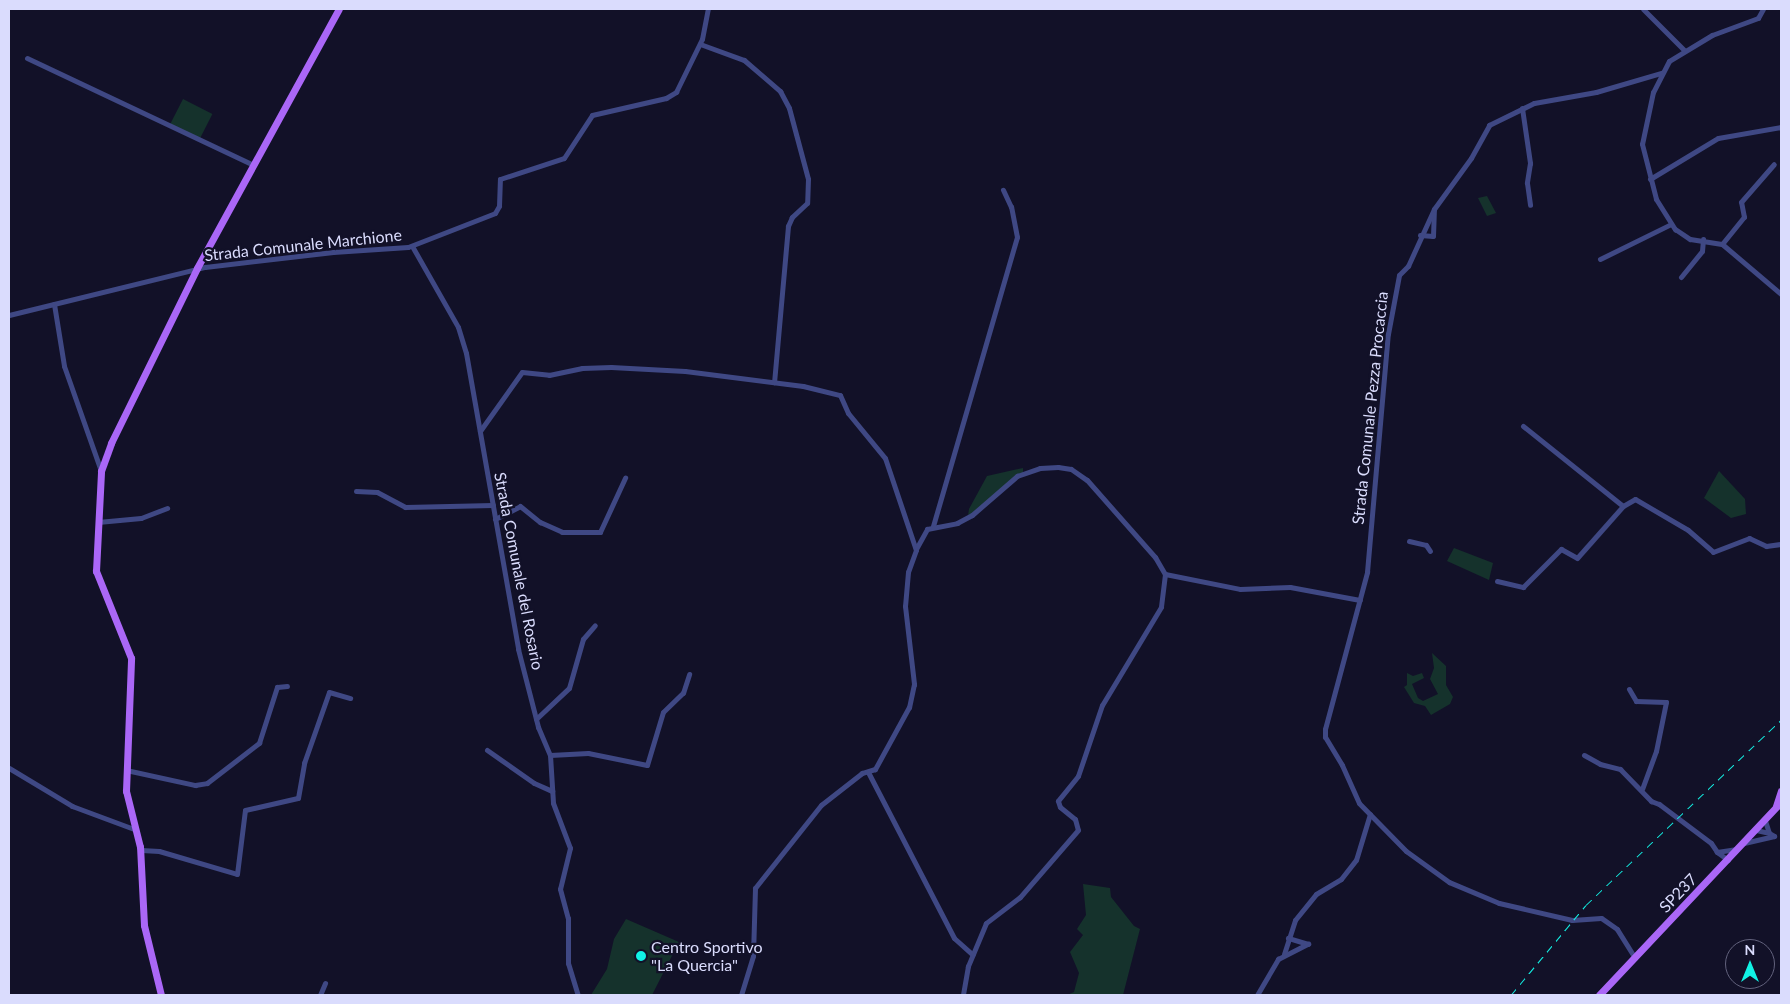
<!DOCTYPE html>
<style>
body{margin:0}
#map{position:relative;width:1790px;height:1004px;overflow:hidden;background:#121128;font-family:Lato,sans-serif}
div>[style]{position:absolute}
.green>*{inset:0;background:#15322c;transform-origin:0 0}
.minor>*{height:5px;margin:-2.5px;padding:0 2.5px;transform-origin:2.5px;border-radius:2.5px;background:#3f4884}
.major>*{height:7px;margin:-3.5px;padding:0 3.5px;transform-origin:3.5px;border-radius:3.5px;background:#aa67f7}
.rail>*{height:1px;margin-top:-0.5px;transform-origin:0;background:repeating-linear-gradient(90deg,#11f2e5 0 8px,transparent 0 14px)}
.dots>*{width:14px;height:14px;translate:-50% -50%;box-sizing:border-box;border:2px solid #121128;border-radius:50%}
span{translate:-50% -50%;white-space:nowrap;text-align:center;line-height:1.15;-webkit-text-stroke:4.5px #121128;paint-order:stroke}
.street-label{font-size:16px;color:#dadcfd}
.poi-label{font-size:16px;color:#dadcfd}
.left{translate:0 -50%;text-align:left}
.frame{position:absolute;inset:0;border:10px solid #dadcfd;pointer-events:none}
.north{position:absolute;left:1725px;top:939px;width:50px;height:50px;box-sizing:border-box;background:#121128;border:1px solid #62627d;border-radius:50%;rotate:0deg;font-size:14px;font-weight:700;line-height:20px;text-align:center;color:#dadcfd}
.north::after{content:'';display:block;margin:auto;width:18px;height:22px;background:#11f2e5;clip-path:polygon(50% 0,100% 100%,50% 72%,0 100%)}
</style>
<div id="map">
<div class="green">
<i style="left:183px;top:99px;width:33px;height:30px;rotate:27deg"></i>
<i style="clip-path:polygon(1487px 196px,1496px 213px,1487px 216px,1478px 198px)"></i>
<i style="clip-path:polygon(1023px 468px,1023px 473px,968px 516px,969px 509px,987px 476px)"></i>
<i style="clip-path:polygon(1719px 471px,1745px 499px,1746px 514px,1731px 518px,1704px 498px)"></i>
<i style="clip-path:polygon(1454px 548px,1493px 563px,1489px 580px,1447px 561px)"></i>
<i style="clip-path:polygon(1432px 653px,1446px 666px,1446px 685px,1453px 697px,1450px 704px,1431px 715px,1425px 706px,1414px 703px,1404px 687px,1407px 685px,1407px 673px,1413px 676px,1422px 673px,1424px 678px,1412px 684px,1418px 698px,1423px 701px,1438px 694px,1430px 679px,1434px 668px)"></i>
<i style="clip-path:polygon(1083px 884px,1110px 888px,1111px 897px,1134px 926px,1140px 929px,1123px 995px,1067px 995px,1074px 992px,1079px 973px,1070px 952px,1083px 935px,1077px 929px,1086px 915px)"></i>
<i style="clip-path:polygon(626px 919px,679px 942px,652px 995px,586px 995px,591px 995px,607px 969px,614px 939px)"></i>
</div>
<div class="minor">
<i style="left:1643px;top:9px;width:58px;rotate:45deg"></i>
<i style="left:1763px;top:9px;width:10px;rotate:119deg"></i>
<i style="left:1758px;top:18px;width:49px;rotate:159.7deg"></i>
<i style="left:1712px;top:35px;width:50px;rotate:148.8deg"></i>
<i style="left:1669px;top:61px;width:35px;rotate:117deg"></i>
<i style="left:1653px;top:92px;width:53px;rotate:101.9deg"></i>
<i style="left:1642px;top:144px;width:57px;rotate:75.7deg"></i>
<i style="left:1656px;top:199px;width:36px;rotate:58deg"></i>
<i style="left:1675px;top:229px;width:18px;rotate:34deg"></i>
<i style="left:1690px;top:239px;width:32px;rotate:9deg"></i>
<i style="left:1722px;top:244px;width:77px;rotate:40.3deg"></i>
<i style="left:700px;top:44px;width:47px;rotate:20deg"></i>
<i style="left:744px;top:60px;width:48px;rotate:40.7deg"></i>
<i style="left:780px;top:91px;width:19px;rotate:62deg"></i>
<i style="left:789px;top:108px;width:73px;rotate:75deg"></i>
<i style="left:808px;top:179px;width:24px;rotate:92deg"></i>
<i style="left:807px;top:203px;width:21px;rotate:137deg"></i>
<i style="left:792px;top:217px;width:10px;rotate:114deg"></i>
<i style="left:788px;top:226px;width:157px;rotate:95.1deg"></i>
<i style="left:27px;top:58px;width:250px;rotate:25.3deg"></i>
<i style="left:1522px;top:108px;width:56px;rotate:81.7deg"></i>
<i style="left:1530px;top:163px;width:20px;rotate:99deg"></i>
<i style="left:1527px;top:183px;width:22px;rotate:82deg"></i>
<i style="left:1650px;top:179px;width:79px;rotate:-31.1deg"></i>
<i style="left:1718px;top:138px;width:64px;rotate:-9.9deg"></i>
<i style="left:1420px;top:235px;width:13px;rotate:4deg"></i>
<i style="left:1433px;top:236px;width:26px;rotate:-88deg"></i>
<i style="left:1722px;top:244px;width:35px;rotate:-51deg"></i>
<i style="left:1744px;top:217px;width:15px;rotate:-101deg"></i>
<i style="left:1741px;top:202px;width:50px;rotate:-49deg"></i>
<i style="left:412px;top:246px;width:93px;rotate:60.4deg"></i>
<i style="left:458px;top:327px;width:27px;rotate:73deg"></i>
<i style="left:466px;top:353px;width:301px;rotate:80deg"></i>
<i style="left:518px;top:649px;width:81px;rotate:75.6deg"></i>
<i style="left:538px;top:727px;width:30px;rotate:67deg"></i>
<i style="left:550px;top:755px;width:48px;rotate:86.4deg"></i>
<i style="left:553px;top:803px;width:48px;rotate:69.3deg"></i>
<i style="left:570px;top:848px;width:42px;rotate:103.7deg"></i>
<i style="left:560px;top:889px;width:30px;rotate:75deg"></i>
<i style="left:568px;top:918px;width:45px;rotate:90deg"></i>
<i style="left:568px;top:963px;width:34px;rotate:73deg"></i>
<i style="left:1600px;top:259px;width:79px;rotate:-26.2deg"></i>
<i style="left:1681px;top:277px;width:33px;rotate:-51deg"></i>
<i style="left:1702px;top:251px;width:12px;rotate:-85deg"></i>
<i style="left:54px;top:304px;width:63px;rotate:80.8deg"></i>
<i style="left:64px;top:366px;width:111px;rotate:70.6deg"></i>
<i style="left:9px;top:315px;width:202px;rotate:-13.8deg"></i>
<i style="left:205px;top:267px;width:129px;rotate:-6.7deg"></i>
<i style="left:333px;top:252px;width:75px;rotate:-3.8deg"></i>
<i style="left:408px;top:247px;width:93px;rotate:-21.3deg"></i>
<i style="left:495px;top:213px;width:8px;rotate:-60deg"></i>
<i style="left:499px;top:206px;width:27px;rotate:-88deg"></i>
<i style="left:500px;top:179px;width:67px;rotate:-18.2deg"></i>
<i style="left:564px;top:158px;width:51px;rotate:-56.9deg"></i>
<i style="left:592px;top:115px;width:76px;rotate:-12.9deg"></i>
<i style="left:666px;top:98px;width:12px;rotate:-31deg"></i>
<i style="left:676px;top:92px;width:59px;rotate:-63.9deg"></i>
<i style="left:702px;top:39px;width:31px;rotate:-79deg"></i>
<i style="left:1523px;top:426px;width:128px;rotate:38.7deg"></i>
<i style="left:480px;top:431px;width:72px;rotate:-54.6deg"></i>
<i style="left:522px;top:372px;width:27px;rotate:6deg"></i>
<i style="left:549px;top:375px;width:34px;rotate:-12deg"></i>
<i style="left:582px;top:368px;width:29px;rotate:-2deg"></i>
<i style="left:611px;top:367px;width:74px;rotate:3.1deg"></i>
<i style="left:685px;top:371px;width:119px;rotate:7.2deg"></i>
<i style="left:803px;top:386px;width:38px;rotate:14deg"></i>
<i style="left:840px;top:395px;width:20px;rotate:66deg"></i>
<i style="left:848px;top:413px;width:58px;rotate:50.6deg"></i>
<i style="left:885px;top:458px;width:97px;rotate:71.4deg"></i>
<i style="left:916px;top:550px;width:23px;rotate:110deg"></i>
<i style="left:908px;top:572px;width:34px;rotate:95deg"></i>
<i style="left:905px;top:606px;width:79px;rotate:83.4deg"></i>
<i style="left:914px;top:684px;width:24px;rotate:102deg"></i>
<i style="left:909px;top:707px;width:71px;rotate:118.7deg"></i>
<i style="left:875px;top:769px;width:14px;rotate:163deg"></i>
<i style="left:862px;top:773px;width:52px;rotate:142deg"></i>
<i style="left:821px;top:805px;width:106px;rotate:128.5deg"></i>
<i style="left:755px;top:888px;width:68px;rotate:91.7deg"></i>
<i style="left:753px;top:956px;width:41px;rotate:107.1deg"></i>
<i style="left:356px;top:491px;width:21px;rotate:3deg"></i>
<i style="left:377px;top:492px;width:32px;rotate:28deg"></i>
<i style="left:405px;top:507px;width:88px;rotate:-1.3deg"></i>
<i style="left:495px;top:519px;width:28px;rotate:-27deg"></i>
<i style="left:520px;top:506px;width:26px;rotate:39deg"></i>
<i style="left:540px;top:522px;width:24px;rotate:24deg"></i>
<i style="left:562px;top:532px;width:38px"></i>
<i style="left:600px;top:532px;width:60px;rotate:-65.2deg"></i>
<i style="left:98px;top:522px;width:43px;rotate:-5.3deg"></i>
<i style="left:141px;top:518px;width:28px;rotate:-21deg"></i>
<i style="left:933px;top:526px;width:301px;rotate:-73.8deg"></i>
<i style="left:1017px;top:237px;width:31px;rotate:-101deg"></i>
<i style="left:1011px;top:207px;width:19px;rotate:-115deg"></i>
<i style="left:1409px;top:541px;width:17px;rotate:13deg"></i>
<i style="left:1426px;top:545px;width:7px;rotate:56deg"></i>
<i style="left:916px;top:549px;width:23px;rotate:-61deg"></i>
<i style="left:927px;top:529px;width:31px;rotate:-11deg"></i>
<i style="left:957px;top:523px;width:17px;rotate:-28deg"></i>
<i style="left:972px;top:515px;width:60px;rotate:-40.9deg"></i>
<i style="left:1017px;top:476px;width:24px;rotate:-19deg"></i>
<i style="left:1040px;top:468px;width:18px;rotate:-3deg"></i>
<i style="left:1058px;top:467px;width:13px;rotate:9deg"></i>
<i style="left:1071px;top:469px;width:19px;rotate:35deg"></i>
<i style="left:1087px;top:480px;width:103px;rotate:48.6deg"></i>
<i style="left:1155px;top:557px;width:20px;rotate:60deg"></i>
<i style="left:1165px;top:574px;width:33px;rotate:97deg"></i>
<i style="left:1161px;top:607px;width:114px;rotate:121deg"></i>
<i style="left:1102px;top:705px;width:75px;rotate:108.7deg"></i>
<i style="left:1078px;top:776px;width:32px;rotate:129deg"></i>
<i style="left:1058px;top:801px;width:6px;rotate:72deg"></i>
<i style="left:1060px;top:807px;width:19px;rotate:39deg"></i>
<i style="left:1075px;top:819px;width:11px;rotate:75deg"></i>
<i style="left:1078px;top:830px;width:89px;rotate:130.9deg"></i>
<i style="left:1020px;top:897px;width:43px;rotate:142.6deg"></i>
<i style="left:986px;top:923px;width:47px;rotate:112.7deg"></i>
<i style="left:968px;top:966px;width:29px;rotate:100deg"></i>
<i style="left:1165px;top:574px;width:76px;rotate:11.3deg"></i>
<i style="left:1240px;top:589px;width:50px;rotate:-2.3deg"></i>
<i style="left:1290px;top:587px;width:71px;rotate:10.5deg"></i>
<i style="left:1497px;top:581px;width:27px;rotate:13deg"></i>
<i style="left:1523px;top:587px;width:54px;rotate:-45deg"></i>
<i style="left:1561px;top:549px;width:18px;rotate:29deg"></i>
<i style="left:1577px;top:558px;width:69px;rotate:-48.5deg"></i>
<i style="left:1623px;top:506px;width:14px;rotate:-30deg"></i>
<i style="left:1635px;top:499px;width:61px;rotate:30.3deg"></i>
<i style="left:1688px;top:530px;width:33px;rotate:41deg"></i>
<i style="left:1713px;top:552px;width:39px;rotate:-21deg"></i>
<i style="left:1749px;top:538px;width:19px;rotate:25deg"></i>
<i style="left:1766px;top:546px;width:15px;rotate:-8deg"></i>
<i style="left:1629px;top:689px;width:14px;rotate:60deg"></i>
<i style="left:1636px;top:701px;width:30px;rotate:2deg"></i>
<i style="left:1666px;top:702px;width:50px;rotate:101.5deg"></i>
<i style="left:1656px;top:751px;width:40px;rotate:110.2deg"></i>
<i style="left:536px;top:719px;width:45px;rotate:-43.2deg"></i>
<i style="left:569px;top:688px;width:51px;rotate:-74.1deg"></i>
<i style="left:583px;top:639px;width:18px;rotate:-49deg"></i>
<i style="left:487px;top:750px;width:57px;rotate:35.1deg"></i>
<i style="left:534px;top:783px;width:20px;rotate:24deg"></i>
<i style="left:550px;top:755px;width:38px;rotate:-3deg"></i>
<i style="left:588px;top:753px;width:60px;rotate:11.5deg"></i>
<i style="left:647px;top:765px;width:55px;rotate:-73.2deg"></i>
<i style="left:663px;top:712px;width:28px;rotate:-44deg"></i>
<i style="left:683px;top:693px;width:20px;rotate:-72deg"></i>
<i style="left:1584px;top:755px;width:18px;rotate:29deg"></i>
<i style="left:1600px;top:764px;width:21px;rotate:14deg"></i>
<i style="left:1620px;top:769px;width:45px;rotate:45.9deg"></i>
<i style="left:1651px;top:801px;width:9px;rotate:21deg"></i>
<i style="left:1659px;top:804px;width:65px;rotate:36.9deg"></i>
<i style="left:1711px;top:843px;width:11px;rotate:56deg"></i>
<i style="left:9px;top:768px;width:74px;rotate:31.1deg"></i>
<i style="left:72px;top:806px;width:66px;rotate:20.4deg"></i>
<i style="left:126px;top:770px;width:71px;rotate:12.3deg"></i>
<i style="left:195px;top:785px;width:12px;rotate:-9deg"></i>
<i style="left:207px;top:783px;width:66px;rotate:-37.6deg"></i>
<i style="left:259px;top:743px;width:59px;rotate:-72.2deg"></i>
<i style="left:277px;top:687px;width:10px;rotate:-6deg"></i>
<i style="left:868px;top:772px;width:187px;rotate:62.6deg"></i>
<i style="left:954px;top:938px;width:25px;rotate:42deg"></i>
<i style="left:1756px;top:830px;width:13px;rotate:13deg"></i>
<i style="left:1744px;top:843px;width:31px;rotate:-13deg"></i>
<i style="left:1774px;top:836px;width:6px;rotate:-149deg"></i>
<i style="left:1769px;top:833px;width:13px;rotate:-108deg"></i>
<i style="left:141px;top:850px;width:18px;rotate:3deg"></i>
<i style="left:159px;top:851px;width:81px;rotate:16.4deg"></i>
<i style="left:237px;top:874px;width:64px;rotate:-82.9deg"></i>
<i style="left:245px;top:810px;width:54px;rotate:-12.8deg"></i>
<i style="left:298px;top:798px;width:36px;rotate:-80deg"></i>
<i style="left:304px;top:763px;width:75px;rotate:-70.6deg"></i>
<i style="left:329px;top:692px;width:22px;rotate:16deg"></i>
<i style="left:1728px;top:860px;width:14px;rotate:-144deg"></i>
<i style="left:1717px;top:852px;width:20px;rotate:-9deg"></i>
<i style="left:1284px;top:954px;width:36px;rotate:-72deg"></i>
<i style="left:1295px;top:920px;width:33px;rotate:-51deg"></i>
<i style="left:1316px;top:894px;width:29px;rotate:-31deg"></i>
<i style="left:1341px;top:879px;width:24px;rotate:-52deg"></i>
<i style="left:1356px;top:860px;width:48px;rotate:-73.1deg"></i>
<i style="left:1635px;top:958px;width:34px;rotate:-122deg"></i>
<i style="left:1617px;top:929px;width:19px;rotate:-145deg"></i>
<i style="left:1601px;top:918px;width:29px;rotate:176deg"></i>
<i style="left:1572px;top:920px;width:75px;rotate:-166.9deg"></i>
<i style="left:1499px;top:903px;width:54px;rotate:-157.2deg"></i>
<i style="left:1449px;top:882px;width:53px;rotate:-144.2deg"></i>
<i style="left:1406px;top:851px;width:67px;rotate:-134.4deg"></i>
<i style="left:1359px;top:803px;width:42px;rotate:-114.1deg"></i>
<i style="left:1342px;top:765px;width:33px;rotate:-121deg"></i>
<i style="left:1325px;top:737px;width:8px;rotate:-90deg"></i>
<i style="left:1325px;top:729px;width:163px;rotate:-75deg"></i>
<i style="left:1367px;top:572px;width:239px;rotate:-85deg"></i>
<i style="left:1388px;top:334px;width:60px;rotate:-79.4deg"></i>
<i style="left:1399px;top:275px;width:13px;rotate:-45deg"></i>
<i style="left:1408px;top:266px;width:63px;rotate:-65.5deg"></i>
<i style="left:1434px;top:209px;width:63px;rotate:-54deg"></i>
<i style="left:1471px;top:158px;width:38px;rotate:-61deg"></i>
<i style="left:1489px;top:125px;width:50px;rotate:-26.1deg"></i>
<i style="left:1534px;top:103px;width:63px;rotate:-10.1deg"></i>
<i style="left:1596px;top:92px;width:68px;rotate:-16.3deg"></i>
<i style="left:320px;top:995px;width:13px;rotate:-67deg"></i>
<i style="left:1257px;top:995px;width:42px;rotate:-59.7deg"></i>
<i style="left:1278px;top:959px;width:34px;rotate:-27deg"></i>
<i style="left:1308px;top:944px;width:21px;rotate:-163deg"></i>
</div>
<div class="major">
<i style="left:1776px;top:806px;width:16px;rotate:-72deg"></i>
<i style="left:161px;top:995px;width:72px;rotate:-103.7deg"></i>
<i style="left:144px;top:925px;width:78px;rotate:-92.9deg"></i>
<i style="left:140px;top:847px;width:58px;rotate:-104deg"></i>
<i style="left:126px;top:791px;width:133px;rotate:-87.8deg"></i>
<i style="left:131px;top:658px;width:94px;rotate:-111.9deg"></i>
<i style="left:96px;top:571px;width:100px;rotate:-87.1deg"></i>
<i style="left:101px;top:471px;width:30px;rotate:-70deg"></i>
<i style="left:111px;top:443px;width:195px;rotate:-63.8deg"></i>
<i style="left:197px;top:268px;width:295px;rotate:-61.3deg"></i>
<i style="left:1599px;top:995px;width:265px;rotate:-46.7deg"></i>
</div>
<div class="rail">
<i style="left:1511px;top:995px;width:117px;rotate:-50.2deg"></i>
<i style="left:1586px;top:905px;width:269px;rotate:-43.5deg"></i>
</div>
<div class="dots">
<i style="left:641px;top:956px;background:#11f2e5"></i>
</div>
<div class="street-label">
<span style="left:303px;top:245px;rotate:-6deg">Strada Comunale Marchione</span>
<span style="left:1370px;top:408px;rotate:-84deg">Strada Comunale Pezza Procaccia</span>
<span style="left:519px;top:571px;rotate:79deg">Strada Comunale del Rosario</span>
<span style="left:1678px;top:893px;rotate:-46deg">SP237</span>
</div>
<div class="poi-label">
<span class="left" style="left:651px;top:956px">Centro Sportivo<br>"La Quercia"</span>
</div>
<div class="frame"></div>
<div class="north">N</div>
</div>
